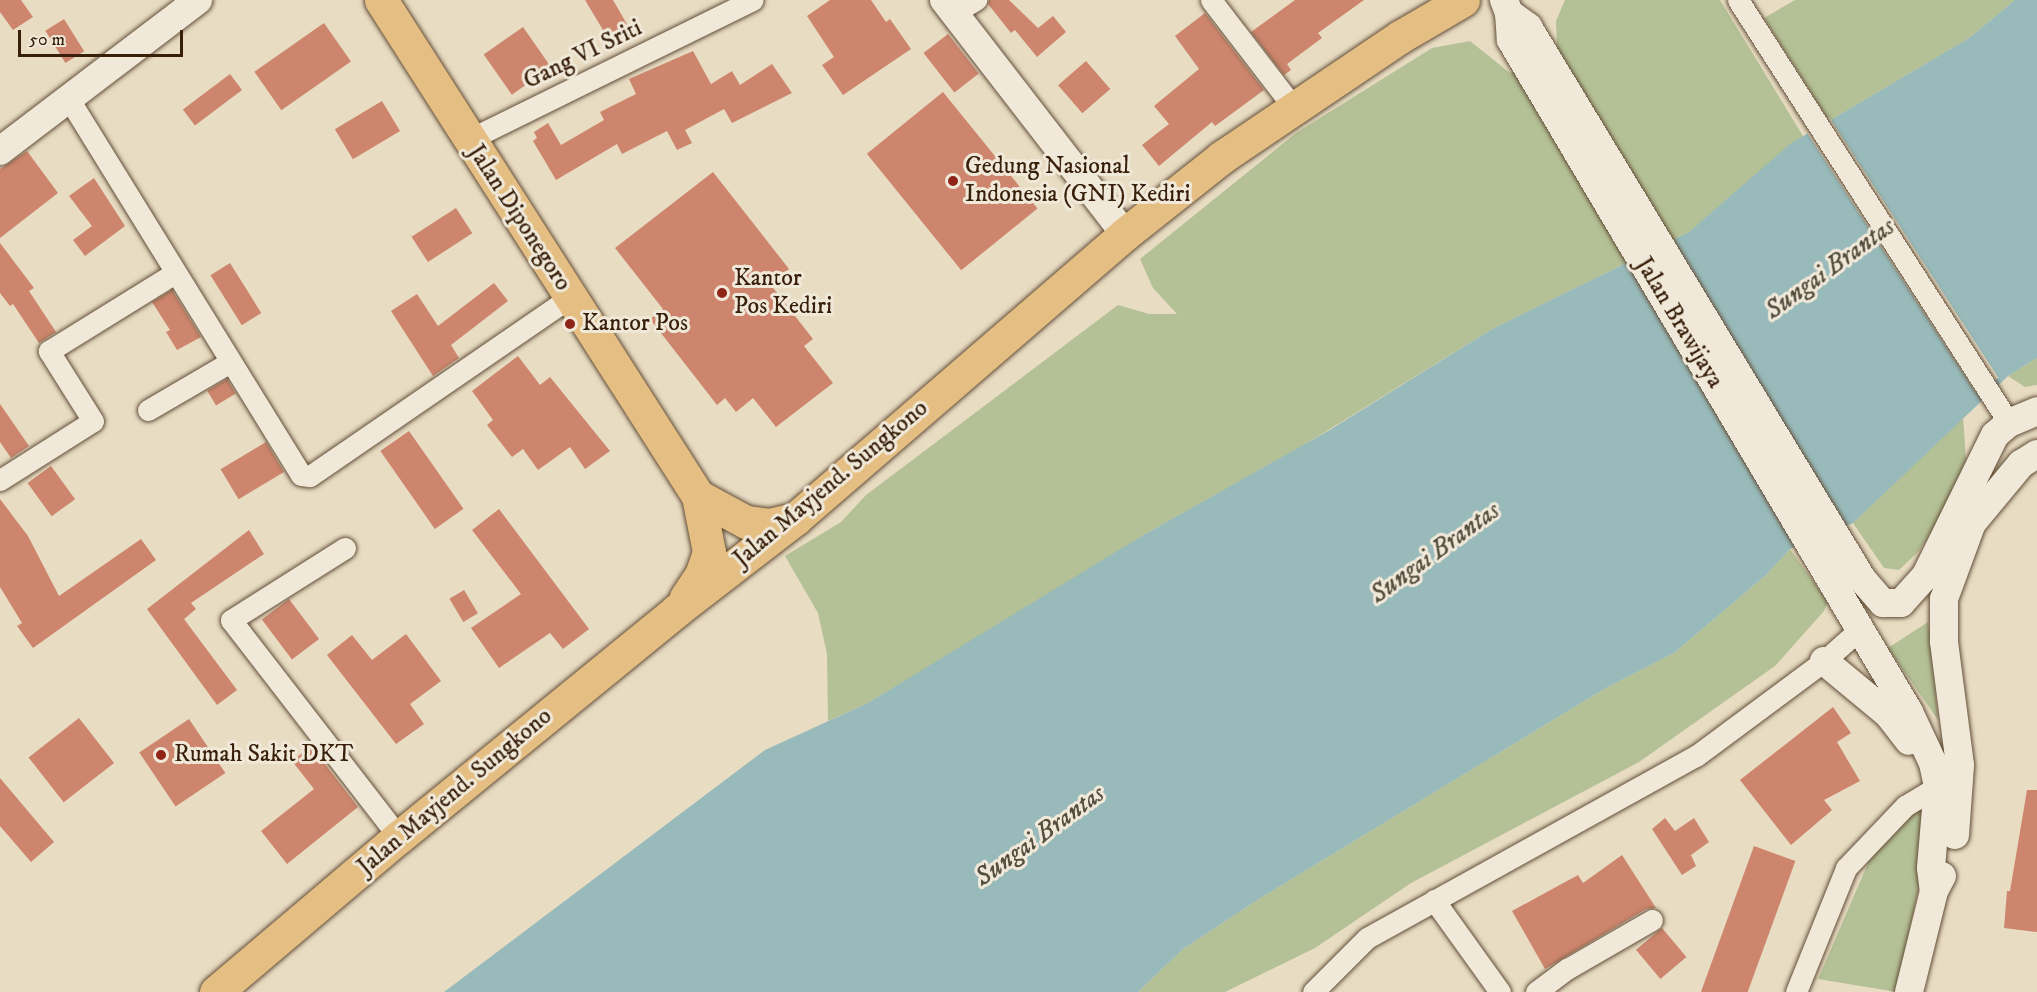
<!DOCTYPE html>
<style>
body{margin:0}
#map{position:relative;width:2037px;height:992px;overflow:hidden;background:#e8dcc3;font-family:"IM FELL DW Pica",serif}
div>[style]{position:absolute}
.green>*{inset:0;background:#b4c095}
.water>*{inset:0;background:#98baba}
.pier>*{inset:0;background:#e8dcc3;transform-origin:0 0}
.building>*{inset:0;background:#cd866d;transform-origin:0 0}
.roads{filter:drop-shadow(0 0 2px #634e38) drop-shadow(0 0 2px #634e38)}
.street>*{height:21px;margin:-10.5px;padding:0 10.5px;transform-origin:10.5px;border-radius:10.5px;background:#f0e8d8}
.secondary>*{height:28px;margin:-14px;padding:0 14px;transform-origin:14px;border-radius:14px;background:#f0e8d8}
.primary>*{height:33px;margin:-16.5px;padding:0 16.5px;transform-origin:16.5px;border-radius:16.5px;background:#e4be82}
.dots>*{width:16px;height:16px;translate:-50% -50%;box-sizing:border-box;border:3px solid #f0e8d8;border-radius:50%}
span{translate:-50% -50%;white-space:nowrap;text-align:center;line-height:1.15;-webkit-text-stroke:6px #f0e8d8;paint-order:stroke}
.street-label{font-size:24px;color:#371f0a}
.poi-label{font-size:24px;color:#371f0a}
.left{translate:0 -50%;text-align:left}
.water-label{font-size:26px;color:#544e3f;font-style:italic}
.scale{position:absolute;left:18px;top:30px;width:165px;height:27px;box-sizing:border-box;border:3px solid #371f0a;border-top:0;padding-left:8px;font-size:18px;line-height:21px;white-space:nowrap;color:#371f0a;-webkit-text-stroke:4px #f0e8d8;paint-order:stroke}
</style>
<div id="map">
<div class="green">
<i style="clip-path:polygon(1565px 0,1720px 0,1803px 136px,1689px 232px,1492px 329px,1299px 448px,1140px 537px,1045px 598px,868px 703px,828px 721px,827px 654px,818px 613px,785px 556px,841px 522px,866px 495px,1118px 305px,1149px 314px,1177px 314px,1153px 288px,1140px 259px,1296px 133px,1432px 48px,1470px 41px,1510px 73px,1557px 47px,1556px 21px)"></i>
<i style="clip-path:polygon(1795px 0,2015px 0,1969px 38px,1829px 121px,1764px 18px)"></i>
<i style="clip-path:polygon(2037px 358px,2037px 385px,2025px 387px,2008px 376px)"></i>
<i style="clip-path:polygon(1963px 416px,1966px 460px,1946px 510px,1918px 552px,1899px 570px,1884px 568px,1853px 523px)"></i>
<i style="clip-path:polygon(1790px 549px,1828px 602px,1824px 611px,1775px 666px,1639px 762px,1411px 883px,1315px 948px,1225px 992px,1138px 992px,1183px 949px,1259px 899px,1604px 689px,1674px 653px,1766px 575px)"></i>
<i style="clip-path:polygon(1928px 622px,1938px 720px,1888px 648px)"></i>
<i style="clip-path:polygon(1928px 801px,1932px 822px,1897px 992px,1818px 979px,1882px 831px)"></i>
</div>
<div class="water">
<i style="clip-path:polygon(2015px 0,2037px 0,2037px 358px,2008px 376px,1853px 523px,1790px 549px,1766px 575px,1674px 653px,1604px 689px,1259px 899px,1183px 949px,1138px 992px,444px 992px,765px 750px,868px 703px,1140px 537px,1328px 431px,1492px 329px,1689px 232px,1790px 144px,1969px 38px)"></i>
</div>
<div class="pier">
<i style="left:1829px;top:117px;width:311px;height:27px;rotate:57deg"></i>
</div>
<div class="building">
<i style="clip-path:polygon(0 0,21px 0,33px 17px,13px 30px,0 12px)"></i>
<i style="clip-path:polygon(585px 0,613px 0,632px 33px,612px 45px)"></i>
<i style="clip-path:polygon(830px 0,871px 0,886px 22px,890px 19px,911px 49px,843px 95px,822px 65px,834px 57px,807px 16px)"></i>
<i style="clip-path:polygon(989px 0,1009px 0,1038px 28px,1053px 16px,1066px 32px,1037px 57px,1015px 30px,1011px 33px,988px 4px)"></i>
<i style="clip-path:polygon(1295px 0,1364px 0,1318px 33px,1322px 38px,1287px 64px,1291px 70px,1284px 75px,1251px 32px)"></i>
<i style="clip-path:polygon(1205px 13px,1264px 90px,1215px 126px,1212px 122px,1159px 166px,1142px 145px,1169px 124px,1154px 106px,1199px 69px,1175px 36px)"></i>
<i style="left:64px;top:19px;width:38px;height:22px;rotate:58deg"></i>
<i style="left:324px;top:23px;width:47px;height:85px;rotate:55deg"></i>
<i style="left:523px;top:27px;width:49px;height:48px;rotate:55deg"></i>
<i style="left:948px;top:34px;width:50px;height:31px;rotate:52deg"></i>
<i style="clip-path:polygon(693px 51px,711px 84px,732px 71px,740px 85px,772px 64px,792px 93px,732px 123px,724px 109px,685px 130px,692px 143px,677px 150px,667px 131px,622px 154px,617px 144px,556px 180px,533px 141px,537px 138px,534px 132px,548px 123px,561px 145px,604px 120px,600px 112px,636px 94px,629px 79px)"></i>
<i style="left:1086px;top:61px;width:37px;height:37px;rotate:49deg"></i>
<i style="left:230px;top:74px;width:20px;height:59px;rotate:53deg"></i>
<i style="left:943px;top:92px;width:150px;height:98px;rotate:51deg"></i>
<i style="left:382px;top:101px;width:35px;height:55px;rotate:59deg"></i>
<i style="clip-path:polygon(27px 151px,58px 193px,0 238px,0 169px)"></i>
<i style="clip-path:polygon(713px 172px,789px 269px,770px 284px,813px 339px,804px 346px,833px 383px,776px 427px,753px 398px,736px 412px,725px 398px,717px 405px,650px 319px,663px 309px,615px 248px)"></i>
<i style="clip-path:polygon(94px 178px,125px 226px,85px 256px,73px 240px,92px 226px,69px 196px)"></i>
<i style="left:456px;top:208px;width:30px;height:53px;rotate:57deg"></i>
<i style="clip-path:polygon(0 243px,34px 288px,29px 291px,56px 332px,39px 343px,13px 304px,10px 306px,0 293px)"></i>
<i style="left:230px;top:263px;width:59px;height:23px;rotate:58deg"></i>
<i style="clip-path:polygon(494px 283px,508px 301px,451px 345px,459px 358px,433px 376px,391px 311px,417px 294px,438px 326px)"></i>
<i style="clip-path:polygon(172px 290px,201px 337px,177px 350px,166px 332px,170px 330px,152px 302px)"></i>
<i style="clip-path:polygon(518px 356px,540px 385px,550px 377px,610px 451px,585px 469px,570px 447px,538px 470px,523px 449px,512px 457px,487px 425px,493px 420px,472px 391px)"></i>
<i style="left:227px;top:379px;width:17px;height:23px;rotate:59deg"></i>
<i style="clip-path:polygon(0 404px,29px 446px,11px 458px,0 442px)"></i>
<i style="left:409px;top:431px;width:95px;height:35px;rotate:55deg"></i>
<i style="left:266px;top:442px;width:35px;height:53px;rotate:59deg"></i>
<i style="left:51px;top:466px;width:41px;height:29px;rotate:54deg"></i>
<i style="clip-path:polygon(0 499px,28px 536px,59px 596px,141px 539px,156px 560px,33px 648px,17px 626px,22px 623px,0 587px)"></i>
<i style="clip-path:polygon(499px 509px,589px 629px,563px 649px,550px 633px,499px 668px,471px 628px,521px 594px,472px 530px)"></i>
<i style="clip-path:polygon(249px 530px,264px 554px,191px 603px,196px 609px,184px 619px,237px 690px,217px 705px,147px 609px)"></i>
<i style="left:464px;top:590px;width:27px;height:17px;rotate:59deg"></i>
<i style="left:289px;top:599px;width:50px;height:34px;rotate:53deg"></i>
<i style="clip-path:polygon(406px 634px,441px 681px,410px 704px,424px 724px,396px 744px,327px 655px,352px 635px,372px 660px)"></i>
<i style="clip-path:polygon(1833px 707px,1851px 733px,1837px 742px,1860px 781px,1824px 800px,1832px 810px,1791px 845px,1740px 780px)"></i>
<i style="left:79px;top:718px;width:57px;height:64px;rotate:52deg"></i>
<i style="left:189px;top:719px;width:65px;height:60px;rotate:56deg"></i>
<i style="clip-path:polygon(311px 746px,358px 807px,287px 864px,261px 831px,314px 789px,292px 761px)"></i>
<i style="clip-path:polygon(0 778px,54px 842px,31px 862px,0 826px)"></i>
<i style="clip-path:polygon(2027px 790px,2037px 790px,2037px 932px,2004px 928px,2007px 891px,2010px 891px)"></i>
<i style="clip-path:polygon(1665px 818px,1675px 831px,1694px 818px,1709px 842px,1691px 855px,1696px 866px,1682px 875px,1652px 829px)"></i>
<i style="left:1754px;top:846px;width:44px;height:155px;rotate:20deg"></i>
<i style="clip-path:polygon(1622px 855px,1656px 908px,1646px 909px,1545px 969px,1512px 911px,1578px 875px,1583px 883px)"></i>
<i style="left:1662px;top:928px;width:38px;height:34px;rotate:50deg"></i>
</div>
<div class="roads">
<div class="street">
<i style="left:1211px;top:0;width:136px;rotate:52.5deg"></i>
<i style="left:1738px;top:0;width:502px;rotate:57.35deg"></i>
<i style="left:954px;top:13px;width:26px;rotate:-31deg"></i>
<i style="left:67px;top:96px;width:445px;rotate:58.3deg"></i>
<i style="left:301px;top:475px;width:9px;rotate:6deg"></i>
<i style="left:310px;top:476px;width:316px;rotate:-34.5deg"></i>
<i style="left:468px;top:140px;width:317px;rotate:-26.2deg"></i>
<i style="left:148px;top:410px;width:95px;rotate:-30.3deg"></i>
<i style="left:0;top:480px;width:110px;rotate:-32.4deg"></i>
<i style="left:93px;top:421px;width:83px;rotate:-122.2deg"></i>
<i style="left:49px;top:351px;width:148px;rotate:-31.8deg"></i>
<i style="left:345px;top:548px;width:135px;rotate:147.7deg"></i>
<i style="left:231px;top:620px;width:274px;rotate:52.3deg"></i>
<i style="left:1434px;top:900px;width:113px;rotate:54.3deg"></i>
<i style="left:1313px;top:992px;width:76px;rotate:-45deg"></i>
<i style="left:1367px;top:938px;width:376px;rotate:-29deg"></i>
<i style="left:1696px;top:756px;width:159px;rotate:-36.6deg"></i>
<i style="left:1824px;top:661px;width:48px;rotate:-41.6deg"></i>
<i style="left:1536px;top:992px;width:39px;rotate:-37deg"></i>
<i style="left:1567px;top:969px;width:98px;rotate:-30deg"></i>
<i style="left:1796px;top:992px;width:134px;rotate:-68deg"></i>
<i style="left:1846px;top:868px;width:86px;rotate:-46.4deg"></i>
<i style="left:1905px;top:806px;width:39px;rotate:-31deg"></i>
</div>
<div class="secondary">
<i style="left:944px;top:0;width:296px;rotate:52.3deg"></i>
<i style="left:1504px;top:0;width:14px;rotate:69deg"></i>
<i style="left:1509px;top:13px;width:27px;rotate:86deg"></i>
<i style="left:1511px;top:40px;width:781px;rotate:59.36deg"></i>
<i style="left:1909px;top:712px;width:56px;rotate:64.8deg"></i>
<i style="left:1933px;top:763px;width:24px;rotate:78deg"></i>
<i style="left:1938px;top:786px;width:82px;rotate:94.9deg"></i>
<i style="left:1931px;top:868px;width:23px;rotate:83deg"></i>
<i style="left:1509px;top:13px;width:24px;rotate:36deg"></i>
<i style="left:1528px;top:27px;width:645px;rotate:58.82deg"></i>
<i style="left:1862px;top:579px;width:32px;rotate:49deg"></i>
<i style="left:1883px;top:603px;width:18px"></i>
<i style="left:1901px;top:603px;width:38px;rotate:-48deg"></i>
<i style="left:1926px;top:575px;width:156px;rotate:-63.8deg"></i>
<i style="left:1995px;top:435px;width:18px;rotate:-41deg"></i>
<i style="left:2009px;top:423px;width:30px;rotate:-23deg"></i>
<i style="left:0;top:151px;width:249px;rotate:-37.3deg"></i>
<i style="left:1824px;top:661px;width:83px;rotate:39.6deg"></i>
<i style="left:1888px;top:714px;width:34px;rotate:52deg"></i>
<i style="left:1955px;top:835px;width:70px;rotate:-85.9deg"></i>
<i style="left:1960px;top:765px;width:125px;rotate:-97.4deg"></i>
<i style="left:1944px;top:641px;width:42px;rotate:-90deg"></i>
<i style="left:1944px;top:599px;width:81px;rotate:-69.8deg"></i>
<i style="left:1972px;top:523px;width:77px;rotate:-50.3deg"></i>
<i style="left:2021px;top:464px;width:19px;rotate:-32deg"></i>
<i style="left:1909px;top:992px;width:104px;rotate:-76.1deg"></i>
<i style="left:1934px;top:891px;width:17px;rotate:-62deg"></i>
</div>
<div class="primary">
<i style="left:381px;top:0;width:589px;rotate:57.42deg"></i>
<i style="left:698px;top:496px;width:57px;rotate:78.9deg"></i>
<i style="left:709px;top:552px;width:24px;rotate:109deg"></i>
<i style="left:701px;top:575px;width:27px;rotate:124deg"></i>
<i style="left:698px;top:496px;width:55px;rotate:28.4deg"></i>
<i style="left:746px;top:522px;width:23px;rotate:7deg"></i>
<i style="left:769px;top:525px;width:27px;rotate:-13deg"></i>
<i style="left:216px;top:992px;width:240px;rotate:-40.3deg"></i>
<i style="left:399px;top:837px;width:359px;rotate:-39.2deg"></i>
<i style="left:677px;top:610px;width:149px;rotate:-37.6deg"></i>
<i style="left:795px;top:519px;width:436px;rotate:-40.8deg"></i>
<i style="left:1125px;top:234px;width:124px;rotate:-38.4deg"></i>
<i style="left:1222px;top:157px;width:215px;rotate:-34deg"></i>
<i style="left:1400px;top:37px;width:73px;rotate:-30.4deg"></i>
</div>
</div>
<div class="dots">
<i style="left:953px;top:181px;background:#8f2418"></i>
<i style="left:722px;top:293px;background:#8f2418"></i>
<i style="left:570px;top:324px;background:#8f2418"></i>
<i style="left:161px;top:755px;background:#8f2418"></i>
</div>
<div class="street-label">
<span style="left:583px;top:55px;rotate:-26deg">Gang VI Sriti</span>
<span style="left:519px;top:218px;rotate:57deg">Jalan Diponegoro</span>
<span style="left:1679px;top:323px;rotate:59deg">Jalan Brawijaya</span>
<span style="left:831px;top:484px;rotate:-40deg">Jalan Mayjend. Sungkono</span>
<span style="left:455px;top:792px;rotate:-40deg">Jalan Mayjend. Sungkono</span>
</div>
<div class="poi-label">
<span class="left" style="left:965px;top:181px">Gedung Nasional<br>Indonesia (GNI) Kediri</span>
<span class="left" style="left:734px;top:293px">Kantor<br>Pos Kediri</span>
<span class="left" style="left:582px;top:324px">Kantor Pos</span>
<span class="left" style="left:174px;top:755px">Rumah Sakit DKT</span>
</div>
<div class="water-label">
<span style="left:1830px;top:269px;rotate:-36deg">Sungai Brantas</span>
<span style="left:1435px;top:553px;rotate:-36deg">Sungai Brantas</span>
<span style="left:1040px;top:836px;rotate:-36deg">Sungai Brantas</span>
</div>
<div class="scale">50 m</div>
</div>
